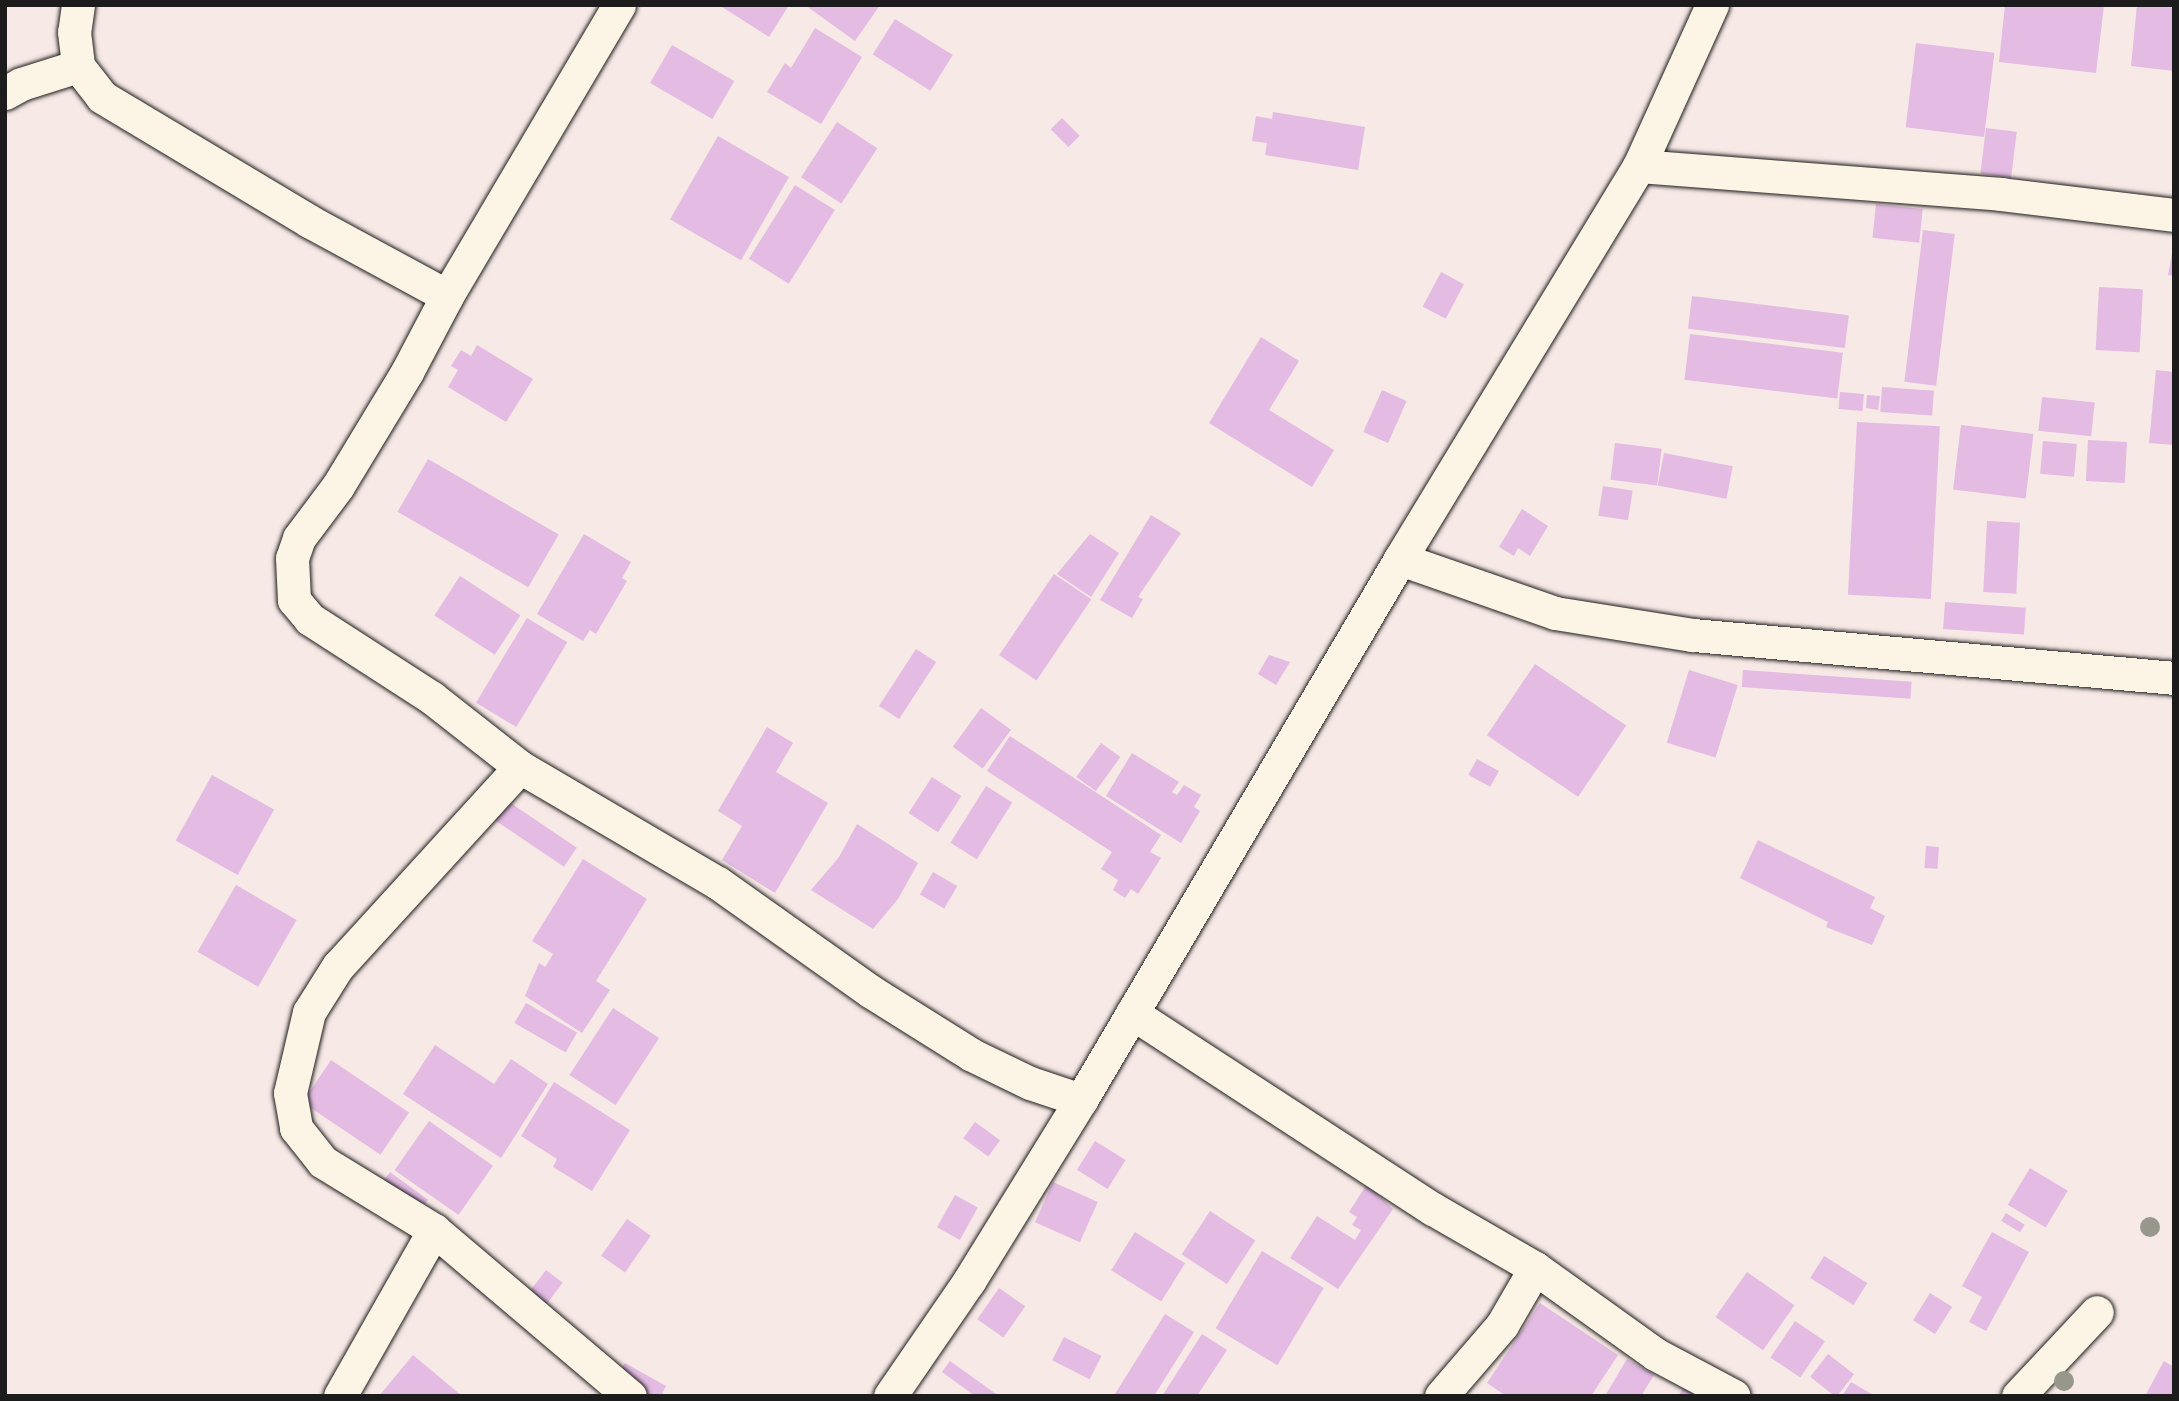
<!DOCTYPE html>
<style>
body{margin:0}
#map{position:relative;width:2179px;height:1401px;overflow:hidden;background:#f7e9e5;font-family:"Indie Flower",sans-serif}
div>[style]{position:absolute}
.building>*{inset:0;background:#e3bbe3;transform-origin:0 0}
.roads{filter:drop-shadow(0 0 2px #1c1c1c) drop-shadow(0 0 2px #1c1c1c)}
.street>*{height:33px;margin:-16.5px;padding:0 16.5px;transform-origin:16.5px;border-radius:16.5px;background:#fcf5e5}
.trees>*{width:20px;height:20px;margin:-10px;border-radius:50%;background:#97988b}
span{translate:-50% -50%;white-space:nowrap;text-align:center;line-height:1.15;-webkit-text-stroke:5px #fcf5e5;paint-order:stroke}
.frame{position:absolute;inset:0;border:7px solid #1c1c1c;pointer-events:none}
</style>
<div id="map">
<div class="building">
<i style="clip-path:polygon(719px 5px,789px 5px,769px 37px)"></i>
<i style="clip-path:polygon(805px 5px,880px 5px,855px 41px)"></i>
<i style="clip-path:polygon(2005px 5px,2104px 5px,2096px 73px,1999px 62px)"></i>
<i style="clip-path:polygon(2137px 5px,2174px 5px,2174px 71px,2131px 66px)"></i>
<i style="left:895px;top:19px;width:68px;height:42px;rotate:32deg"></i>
<i style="clip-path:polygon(815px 28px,862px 57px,821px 124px,767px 92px,785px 63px,791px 68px)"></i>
<i style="left:1916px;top:43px;width:79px;height:85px;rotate:7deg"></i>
<i style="left:672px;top:45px;width:72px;height:44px;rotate:30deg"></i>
<i style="clip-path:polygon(1273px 112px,1365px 127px,1358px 170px,1265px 155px,1267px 143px,1252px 141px,1256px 116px,1272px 119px)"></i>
<i style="left:1062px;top:118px;width:25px;height:16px;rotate:45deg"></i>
<i style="left:837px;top:122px;width:48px;height:66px;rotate:33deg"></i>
<i style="left:1986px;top:128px;width:31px;height:46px;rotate:7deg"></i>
<i style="left:718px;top:136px;width:82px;height:96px;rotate:30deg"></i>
<i style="left:795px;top:185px;width:47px;height:87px;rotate:32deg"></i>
<i style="left:1876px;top:204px;width:47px;height:34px;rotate:6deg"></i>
<i style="left:1923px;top:230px;width:32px;height:153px;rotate:7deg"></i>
<i style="clip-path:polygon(2174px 243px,2174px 276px,2168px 275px)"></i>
<i style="left:1441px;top:272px;width:26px;height:39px;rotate:28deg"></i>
<i style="left:2099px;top:287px;width:44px;height:63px;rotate:3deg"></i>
<i style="left:1692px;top:296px;width:158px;height:33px;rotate:7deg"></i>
<i style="left:1690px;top:334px;width:154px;height:46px;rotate:7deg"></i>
<i style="clip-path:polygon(1261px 337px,1299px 361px,1269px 410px,1334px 450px,1312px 487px,1209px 423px)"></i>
<i style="clip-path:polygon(477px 345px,533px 379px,506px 422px,448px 387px,458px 370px,451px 366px,461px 350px,471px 356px)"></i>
<i style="clip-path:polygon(2156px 370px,2174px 372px,2174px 445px,2149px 443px)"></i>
<i style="left:1882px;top:387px;width:52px;height:25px;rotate:4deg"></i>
<i style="left:1382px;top:390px;width:27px;height:46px;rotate:24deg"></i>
<i style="left:1840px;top:392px;width:24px;height:17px;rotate:5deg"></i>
<i style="clip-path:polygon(1867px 395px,1880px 396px,1878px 410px,1866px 408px)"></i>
<i style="left:2042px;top:397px;width:53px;height:34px;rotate:6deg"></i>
<i style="left:1857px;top:422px;width:83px;height:173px;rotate:3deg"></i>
<i style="left:1961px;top:425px;width:73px;height:65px;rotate:7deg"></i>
<i style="left:2088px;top:440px;width:39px;height:41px;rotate:3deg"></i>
<i style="left:2043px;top:441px;width:34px;height:33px;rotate:5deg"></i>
<i style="left:1615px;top:443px;width:47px;height:37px;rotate:7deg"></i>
<i style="left:1664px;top:453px;width:70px;height:33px;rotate:11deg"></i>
<i style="left:428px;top:459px;width:151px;height:61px;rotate:30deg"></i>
<i style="left:1603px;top:486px;width:30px;height:30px;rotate:9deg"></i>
<i style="clip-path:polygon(1522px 509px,1548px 526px,1530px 556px,1518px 548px,1514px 556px,1499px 547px)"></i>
<i style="clip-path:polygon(1151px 515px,1181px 533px,1138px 597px,1143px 599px,1132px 618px,1100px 600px)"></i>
<i style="left:1987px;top:521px;width:33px;height:71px;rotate:3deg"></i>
<i style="clip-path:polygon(584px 534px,631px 562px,622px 578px,627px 581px,596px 634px,590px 630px,583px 641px,537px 614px)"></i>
<i style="clip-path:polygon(1090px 534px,1119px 553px,1091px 597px,1057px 574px)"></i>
<i style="left:1054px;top:574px;width:45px;height:98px;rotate:34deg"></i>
<i style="left:460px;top:576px;width:72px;height:47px;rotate:33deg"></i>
<i style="left:1945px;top:602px;width:81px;height:27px;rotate:4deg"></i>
<i style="left:527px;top:618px;width:47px;height:99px;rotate:31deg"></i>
<i style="left:916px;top:649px;width:24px;height:68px;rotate:33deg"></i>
<i style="clip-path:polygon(1269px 655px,1290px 662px,1276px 685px,1258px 674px)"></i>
<i style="left:1535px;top:664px;width:110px;height:86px;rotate:34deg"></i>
<i style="left:1689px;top:670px;width:51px;height:76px;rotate:17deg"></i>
<i style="left:1743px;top:670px;width:169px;height:17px;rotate:4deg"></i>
<i style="left:981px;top:708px;width:37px;height:48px;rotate:36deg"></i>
<i style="clip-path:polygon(767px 727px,793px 743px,776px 772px,828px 803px,775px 893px,722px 860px,742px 826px,718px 811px)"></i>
<i style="clip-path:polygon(1010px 736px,1161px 835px,1150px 852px,1161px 858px,1138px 894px,1131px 889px,1125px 898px,1113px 890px,1118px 880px,1101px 869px,1112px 852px,987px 771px)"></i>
<i style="left:1101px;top:743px;width:24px;height:42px;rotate:36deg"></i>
<i style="clip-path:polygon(1132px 753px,1179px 782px,1172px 792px,1177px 795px,1184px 785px,1201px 795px,1194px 807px,1200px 811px,1181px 843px,1106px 796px)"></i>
<i style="left:1477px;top:759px;width:25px;height:18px;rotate:29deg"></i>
<i style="left:212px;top:775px;width:71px;height:75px;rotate:29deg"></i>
<i style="left:932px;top:777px;width:35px;height:43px;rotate:33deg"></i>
<i style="left:986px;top:786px;width:31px;height:67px;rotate:32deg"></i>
<i style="left:503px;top:798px;width:89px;height:23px;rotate:34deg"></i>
<i style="clip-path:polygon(857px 824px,918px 863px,898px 899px,873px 929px,811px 890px,839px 857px)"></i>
<i style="clip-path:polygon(1758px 840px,1875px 897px,1870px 908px,1885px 916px,1872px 945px,1826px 927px,1828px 922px,1740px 878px)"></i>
<i style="left:1926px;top:846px;width:13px;height:22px;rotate:4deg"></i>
<i style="clip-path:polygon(583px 859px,647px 899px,596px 981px,610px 990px,582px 1033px,525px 996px,539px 963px,545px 967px,553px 954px,532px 941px)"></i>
<i style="left:933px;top:872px;width:28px;height:26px;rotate:30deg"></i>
<i style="left:236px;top:885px;width:70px;height:77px;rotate:30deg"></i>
<i style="left:526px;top:1003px;width:59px;height:23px;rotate:30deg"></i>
<i style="left:613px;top:1008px;width:55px;height:80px;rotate:33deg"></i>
<i style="clip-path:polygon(435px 1045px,494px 1084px,511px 1059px,548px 1084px,501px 1158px,403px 1094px)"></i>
<i style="left:331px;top:1060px;width:94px;height:51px;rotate:34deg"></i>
<i style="clip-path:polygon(554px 1082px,630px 1130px,592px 1191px,553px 1167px,557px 1159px,521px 1136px)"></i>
<i style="left:429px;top:1121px;width:78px;height:60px;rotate:35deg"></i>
<i style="left:975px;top:1122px;width:31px;height:20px;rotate:36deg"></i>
<i style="left:1095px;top:1141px;width:36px;height:34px;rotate:32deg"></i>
<i style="left:2030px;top:1168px;width:44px;height:43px;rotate:31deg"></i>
<i style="left:390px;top:1172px;width:47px;height:21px;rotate:36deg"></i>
<i style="left:1053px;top:1182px;width:49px;height:44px;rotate:24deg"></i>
<i style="clip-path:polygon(1367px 1184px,1393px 1209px,1338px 1289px,1290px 1258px,1317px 1216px,1355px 1240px,1361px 1230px,1352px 1225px,1357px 1217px,1349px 1212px)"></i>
<i style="left:955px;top:1195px;width:26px;height:37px;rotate:29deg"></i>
<i style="left:1210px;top:1211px;width:54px;height:52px;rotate:33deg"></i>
<i style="left:2006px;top:1213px;width:22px;height:9px;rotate:32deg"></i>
<i style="left:627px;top:1219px;width:29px;height:45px;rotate:35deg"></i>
<i style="left:1135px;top:1232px;width:59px;height:45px;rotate:32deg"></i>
<i style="clip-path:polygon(1992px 1232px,2029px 1252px,1986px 1331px,1969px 1322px,1982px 1297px,1962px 1286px)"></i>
<i style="left:1262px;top:1251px;width:72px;height:90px;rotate:31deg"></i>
<i style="left:1824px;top:1256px;width:51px;height:26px;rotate:32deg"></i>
<i style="left:546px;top:1270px;width:21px;height:30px;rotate:37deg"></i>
<i style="left:1747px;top:1272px;width:58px;height:55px;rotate:35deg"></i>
<i style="left:999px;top:1288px;width:32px;height:38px;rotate:35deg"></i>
<i style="left:1930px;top:1293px;width:26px;height:32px;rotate:32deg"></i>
<i style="clip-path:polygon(1540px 1303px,1618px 1355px,1591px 1396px,1506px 1396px,1487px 1383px)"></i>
<i style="clip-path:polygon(1165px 1314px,1194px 1332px,1154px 1396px,1118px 1396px,1115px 1394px)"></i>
<i style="left:1795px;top:1321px;width:36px;height:44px;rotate:34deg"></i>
<i style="clip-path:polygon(1202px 1334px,1227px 1350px,1197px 1396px,1162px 1396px)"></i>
<i style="left:1064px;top:1337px;width:42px;height:26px;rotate:27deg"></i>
<i style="left:1828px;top:1354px;width:33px;height:29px;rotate:38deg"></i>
<i style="clip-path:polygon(413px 1355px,462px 1396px,379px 1396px)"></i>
<i style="clip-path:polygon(1627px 1359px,1654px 1375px,1641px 1396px,1605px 1396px)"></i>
<i style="clip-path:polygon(950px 1361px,999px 1396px,975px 1396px,942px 1372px)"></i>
<i style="clip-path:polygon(2164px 1361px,2174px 1367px,2174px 1396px,2145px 1396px)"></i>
<i style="clip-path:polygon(625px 1363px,666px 1386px,661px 1396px,646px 1396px,616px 1379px)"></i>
<i style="clip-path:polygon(1851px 1382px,1875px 1396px,1842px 1396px)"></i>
<i style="clip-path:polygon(1685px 1386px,1699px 1396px,1678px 1396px)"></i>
</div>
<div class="roads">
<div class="street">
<i style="left:78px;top:5px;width:27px;rotate:98deg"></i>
<i style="left:74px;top:32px;width:34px;rotate:83deg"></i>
<i style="left:78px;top:66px;width:39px;rotate:52deg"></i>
<i style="left:102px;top:97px;width:241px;rotate:30.9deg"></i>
<i style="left:309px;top:221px;width:157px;rotate:28.5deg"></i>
<i style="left:619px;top:5px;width:338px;rotate:120.6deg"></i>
<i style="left:447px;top:296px;width:86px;rotate:117.8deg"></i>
<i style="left:407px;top:372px;width:133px;rotate:121.2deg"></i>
<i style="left:338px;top:486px;width:65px;rotate:126.9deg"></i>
<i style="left:299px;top:538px;width:21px;rotate:109deg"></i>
<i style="left:292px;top:558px;width:42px;rotate:87.3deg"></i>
<i style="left:294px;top:600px;width:25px;rotate:50deg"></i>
<i style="left:310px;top:619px;width:145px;rotate:32.9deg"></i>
<i style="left:432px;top:698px;width:112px;rotate:38.1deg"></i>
<i style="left:520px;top:767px;width:229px;rotate:30.4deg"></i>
<i style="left:718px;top:883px;width:186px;rotate:35.4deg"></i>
<i style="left:870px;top:991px;width:120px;rotate:32.1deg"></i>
<i style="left:972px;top:1055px;width:64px;rotate:25.8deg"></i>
<i style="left:1030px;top:1083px;width:54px;rotate:18.4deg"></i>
<i style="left:5px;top:93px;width:18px;rotate:-29deg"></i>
<i style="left:21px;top:84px;width:60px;rotate:-17.5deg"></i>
<i style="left:1639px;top:166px;width:363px;rotate:4.4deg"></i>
<i style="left:2001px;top:194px;width:174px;rotate:6.9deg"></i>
<i style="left:1400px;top:559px;width:164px;rotate:19.2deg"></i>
<i style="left:1555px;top:613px;width:140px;rotate:9.1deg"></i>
<i style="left:1693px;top:635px;width:483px;rotate:5.1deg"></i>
<i style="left:520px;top:767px;width:270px;rotate:132.4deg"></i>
<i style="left:338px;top:966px;width:54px;rotate:122.2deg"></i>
<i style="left:309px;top:1012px;width:83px;rotate:103.2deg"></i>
<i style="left:290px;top:1093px;width:36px;rotate:80deg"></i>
<i style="left:296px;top:1128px;width:43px;rotate:51.5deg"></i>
<i style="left:323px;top:1162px;width:130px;rotate:31.5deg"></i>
<i style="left:434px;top:1230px;width:257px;rotate:40.3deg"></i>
<i style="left:1132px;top:1013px;width:359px;rotate:33.1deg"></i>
<i style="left:1433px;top:1209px;width:118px;rotate:30deg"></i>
<i style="left:1535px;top:1268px;width:148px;rotate:35.6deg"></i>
<i style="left:1655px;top:1354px;width:89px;rotate:28deg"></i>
<i style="left:340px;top:1396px;width:191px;rotate:-60.5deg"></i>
<i style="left:890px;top:1396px;width:140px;rotate:-55.5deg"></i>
<i style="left:969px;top:1281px;width:213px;rotate:-58.3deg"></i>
<i style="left:1081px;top:1100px;width:628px;rotate:-59.47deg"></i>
<i style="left:1400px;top:559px;width:460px;rotate:-58.7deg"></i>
<i style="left:1639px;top:166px;width:177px;rotate:-65.6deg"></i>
<i style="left:1441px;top:1396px;width:94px;rotate:-49.3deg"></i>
<i style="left:1502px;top:1325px;width:66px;rotate:-59.9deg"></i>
<i style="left:2018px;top:1396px;width:115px;rotate:-46.8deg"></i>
</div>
</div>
<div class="trees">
<i style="left:2150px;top:1227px"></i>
<i style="left:2064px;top:1381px"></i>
</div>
<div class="frame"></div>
</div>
